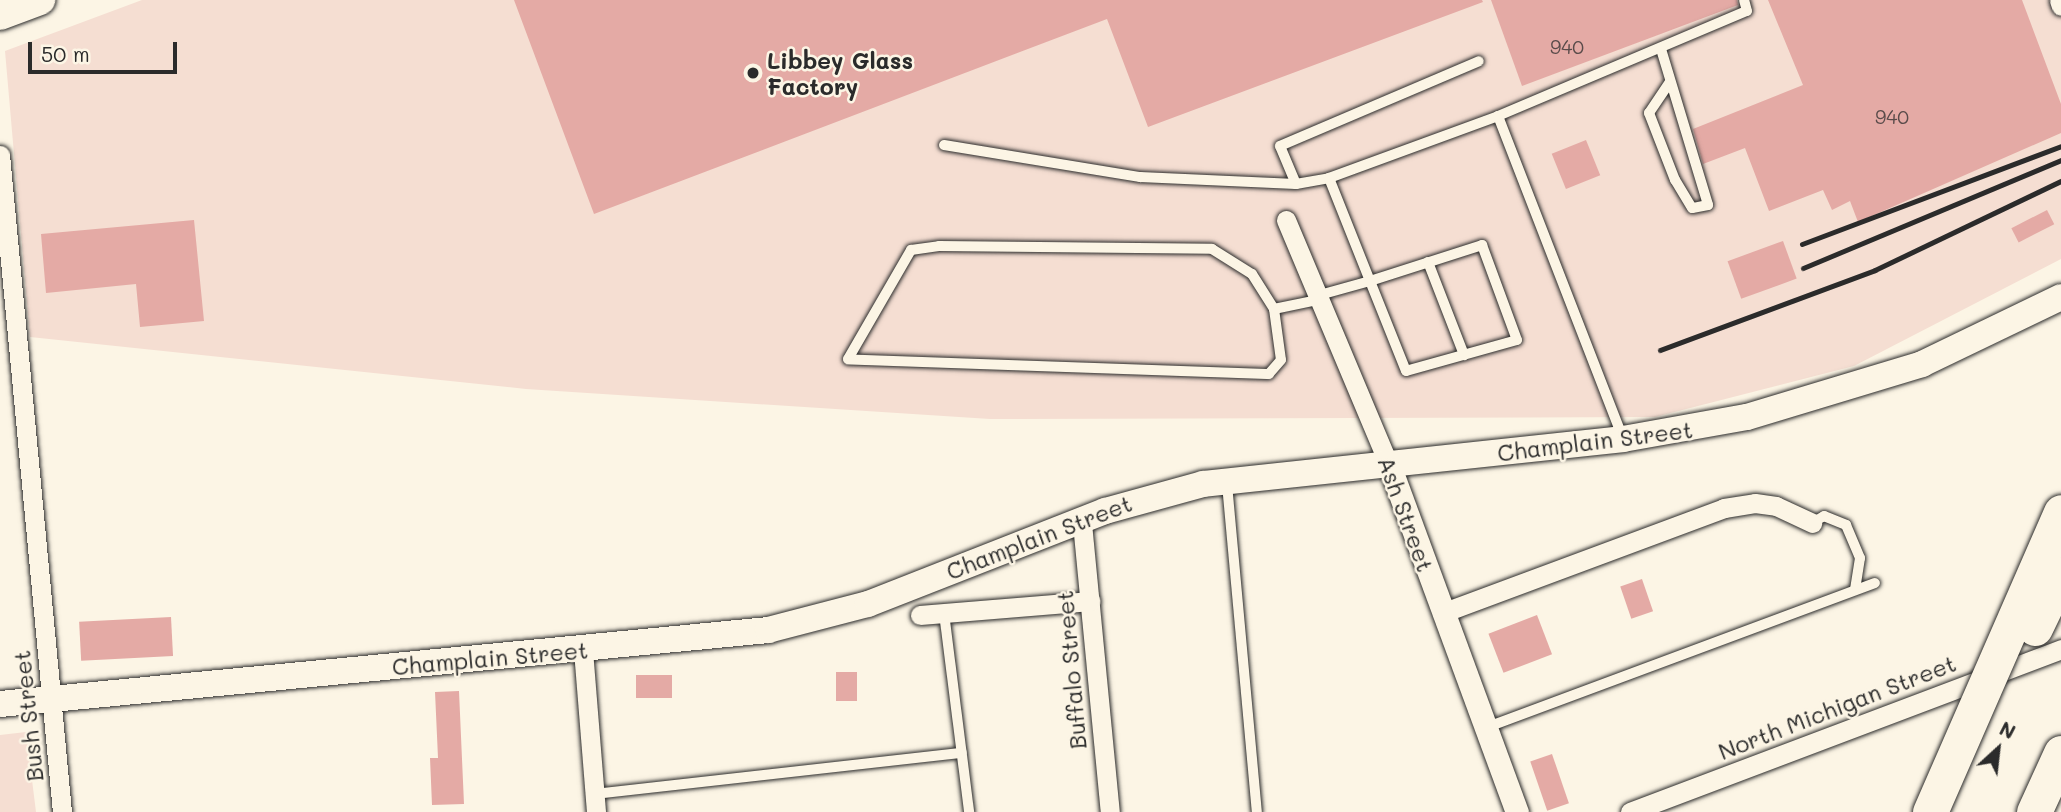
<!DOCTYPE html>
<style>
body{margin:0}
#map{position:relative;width:2061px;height:812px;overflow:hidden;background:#fcf5e5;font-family:Mali,sans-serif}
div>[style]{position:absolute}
.built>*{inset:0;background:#f5ded2}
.building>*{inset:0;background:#e4aaa5;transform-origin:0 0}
.roads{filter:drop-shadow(0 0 2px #2b2b2b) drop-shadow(0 0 2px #2b2b2b)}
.service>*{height:10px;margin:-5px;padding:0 5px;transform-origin:5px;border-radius:5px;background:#fcf5e5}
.minor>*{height:19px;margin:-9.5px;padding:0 9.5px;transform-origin:9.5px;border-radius:9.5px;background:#fcf5e5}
.tertiary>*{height:23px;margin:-11.5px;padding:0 11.5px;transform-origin:11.5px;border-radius:11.5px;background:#fcf5e5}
.secondary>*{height:26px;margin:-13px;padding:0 13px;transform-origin:13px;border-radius:13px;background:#fcf5e5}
.primary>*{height:30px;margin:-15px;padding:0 15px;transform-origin:15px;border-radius:15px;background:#fcf5e5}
.motorway>*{height:35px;margin:-17.5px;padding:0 17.5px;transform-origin:17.5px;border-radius:17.5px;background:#fcf5e5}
.rail>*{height:5px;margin:-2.5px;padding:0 2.5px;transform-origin:2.5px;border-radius:2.5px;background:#2b2b2b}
.bridges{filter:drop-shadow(0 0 2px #2b2b2b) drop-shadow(0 0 2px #2b2b2b)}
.motorway-bridge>*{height:35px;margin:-17.5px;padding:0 17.5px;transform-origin:17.5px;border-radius:17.5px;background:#fcf5e5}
.dots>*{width:19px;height:19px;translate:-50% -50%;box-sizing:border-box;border:4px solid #fcf5e5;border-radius:50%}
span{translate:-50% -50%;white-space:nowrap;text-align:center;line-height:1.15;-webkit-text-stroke:5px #fcf5e5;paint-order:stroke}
.number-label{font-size:19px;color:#594b4a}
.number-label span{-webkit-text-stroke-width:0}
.poi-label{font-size:23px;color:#2b2b2b;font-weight:700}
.left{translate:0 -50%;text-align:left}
.street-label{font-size:23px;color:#2b2b2b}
.north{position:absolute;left:1963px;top:714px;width:70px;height:70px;-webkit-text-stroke:5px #fcf5e5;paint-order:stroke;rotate:27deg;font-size:19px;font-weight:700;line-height:28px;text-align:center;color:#2b2b2b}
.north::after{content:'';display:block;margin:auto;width:24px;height:32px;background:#2b2b2b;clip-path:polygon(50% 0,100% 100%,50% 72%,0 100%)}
.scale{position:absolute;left:28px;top:42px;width:149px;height:32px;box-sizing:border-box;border:4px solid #2b2b2b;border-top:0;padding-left:9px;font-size:21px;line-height:24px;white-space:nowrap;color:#2b2b2b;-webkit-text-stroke:5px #fcf5e5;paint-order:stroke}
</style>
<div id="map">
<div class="built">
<i style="clip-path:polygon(142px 0,2061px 0,2061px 259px,1854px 366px,1655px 417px,990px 419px,526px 389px,30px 337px,5px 51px)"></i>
<i style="clip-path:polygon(26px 732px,36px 812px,0 812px,0 735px)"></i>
</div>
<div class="building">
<i style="clip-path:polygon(514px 0,1482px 0,1483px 2px,1148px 127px,1107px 19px,594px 214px)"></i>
<i style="clip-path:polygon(1491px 0,1737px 0,1738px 5px,1522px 86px)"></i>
<i style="clip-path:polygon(1768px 0,2022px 0,2061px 104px,2061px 133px,1858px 222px,1850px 201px,1832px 210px,1823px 190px,1769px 211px,1745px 148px,1703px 164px,1693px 129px,1803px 85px)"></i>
<i style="left:1586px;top:140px;width:38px;height:37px;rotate:68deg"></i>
<i style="left:2047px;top:210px;width:16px;height:40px;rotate:63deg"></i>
<i style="clip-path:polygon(194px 220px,204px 321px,140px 327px,136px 284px,46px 293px,41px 234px)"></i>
<i style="left:1783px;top:241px;width:40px;height:59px;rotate:70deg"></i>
<i style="left:1642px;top:579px;width:34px;height:23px;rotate:71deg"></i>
<i style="left:1537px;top:615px;width:42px;height:52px;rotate:69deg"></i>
<i style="left:171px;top:617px;width:39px;height:92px;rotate:87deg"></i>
<i style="left:836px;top:672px;width:21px;height:29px"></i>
<i style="left:672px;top:675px;width:23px;height:36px;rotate:90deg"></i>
<i style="clip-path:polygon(459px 691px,464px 804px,432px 805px,430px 758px,438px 758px,435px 692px)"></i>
<i style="left:1552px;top:754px;width:52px;height:23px;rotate:71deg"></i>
</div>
<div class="roads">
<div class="service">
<i style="left:1661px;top:49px;width:163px;rotate:73.2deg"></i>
<i style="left:1708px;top:205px;width:16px;rotate:169deg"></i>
<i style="left:1692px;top:208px;width:33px;rotate:-121deg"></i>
<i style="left:1675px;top:180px;width:72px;rotate:-111.2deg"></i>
<i style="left:1649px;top:113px;width:36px;rotate:-56deg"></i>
<i style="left:1498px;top:116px;width:270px;rotate:-22.9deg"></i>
<i style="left:1747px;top:11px;width:11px;rotate:-105deg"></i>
<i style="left:944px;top:145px;width:199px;rotate:9.3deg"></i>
<i style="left:1140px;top:177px;width:156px;rotate:2.6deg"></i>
<i style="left:1296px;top:184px;width:34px;rotate:-10deg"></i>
<i style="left:1296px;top:184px;width:41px;rotate:-112.8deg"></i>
<i style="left:1280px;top:146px;width:216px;rotate:-23.1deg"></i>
<i style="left:1482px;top:245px;width:101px;rotate:69.8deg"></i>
<i style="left:1517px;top:340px;width:115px;rotate:164.4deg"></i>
<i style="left:1406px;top:371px;width:97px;rotate:-111.8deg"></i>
<i style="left:1370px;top:281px;width:118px;rotate:-17.8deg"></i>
<i style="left:1428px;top:262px;width:100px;rotate:68.8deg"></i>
<i style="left:1316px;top:296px;width:56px;rotate:-15.5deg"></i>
<i style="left:1370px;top:281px;width:111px;rotate:-111.7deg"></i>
<i style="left:1329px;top:178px;width:180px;rotate:-20.1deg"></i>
<i style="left:1498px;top:116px;width:346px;rotate:68.8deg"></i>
<i style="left:1274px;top:309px;width:51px;rotate:82.2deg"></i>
<i style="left:1281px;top:360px;width:18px;rotate:131deg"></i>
<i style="left:1269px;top:374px;width:421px;rotate:-178deg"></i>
<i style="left:848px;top:359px;width:126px;rotate:-60deg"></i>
<i style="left:911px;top:250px;width:28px;rotate:-8deg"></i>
<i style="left:939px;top:246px;width:273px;rotate:0.6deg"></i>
<i style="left:1212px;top:249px;width:47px;rotate:32deg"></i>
<i style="left:1252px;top:274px;width:41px;rotate:57.8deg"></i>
<i style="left:1274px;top:309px;width:45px;rotate:-11.6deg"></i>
<i style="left:1227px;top:484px;width:329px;rotate:84.8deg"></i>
<i style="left:1812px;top:523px;width:14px;rotate:-30deg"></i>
<i style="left:1824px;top:516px;width:24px;rotate:22deg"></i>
<i style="left:1846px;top:525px;width:36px;rotate:67deg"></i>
<i style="left:1860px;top:558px;width:32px;rotate:99deg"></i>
<i style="left:944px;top:613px;width:201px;rotate:82.8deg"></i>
<i style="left:1485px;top:728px;width:416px;rotate:-20.4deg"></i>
<i style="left:595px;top:794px;width:369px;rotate:-6.4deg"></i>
</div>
<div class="minor">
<i style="left:2059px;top:0;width:6px;rotate:72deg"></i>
<i style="left:0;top:155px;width:660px;rotate:84.61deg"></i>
<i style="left:1286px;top:220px;width:268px;rotate:67.2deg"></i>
<i style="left:1082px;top:523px;width:290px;rotate:84.5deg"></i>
<i style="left:1442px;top:613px;width:301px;rotate:-20.4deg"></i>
<i style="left:1724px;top:508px;width:31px;rotate:-9deg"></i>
<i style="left:1755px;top:503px;width:21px;rotate:8deg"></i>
<i style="left:1776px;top:506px;width:40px;rotate:25deg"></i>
<i style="left:920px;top:615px;width:171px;rotate:-4.7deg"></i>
<i style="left:583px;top:650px;width:163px;rotate:85.4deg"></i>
<i style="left:1630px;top:812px;width:461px;rotate:-20.7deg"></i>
</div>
<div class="tertiary">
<i style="left:1390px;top:467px;width:368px;rotate:69.8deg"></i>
</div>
<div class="secondary">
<i style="left:0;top:704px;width:772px;rotate:-5.5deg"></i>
<i style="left:768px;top:630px;width:103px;rotate:-14.6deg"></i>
<i style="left:868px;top:604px;width:255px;rotate:-21.4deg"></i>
<i style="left:1105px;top:511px;width:102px;rotate:-15.4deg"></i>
<i style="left:1203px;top:484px;width:422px;rotate:-6.1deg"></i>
<i style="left:1623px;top:439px;width:126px;rotate:-10.1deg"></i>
<i style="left:1747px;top:417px;width:183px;rotate:-16.8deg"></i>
<i style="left:1922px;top:364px;width:154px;rotate:-25.7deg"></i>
</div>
<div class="primary">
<i style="left:0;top:15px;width:43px;rotate:-20.6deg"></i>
</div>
<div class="motorway">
<i style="left:2034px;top:812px;width:65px;rotate:-65.4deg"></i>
</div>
</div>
<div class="rail">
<i style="left:1802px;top:244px;width:277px;rotate:-20.7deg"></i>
<i style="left:1803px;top:268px;width:280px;rotate:-22.7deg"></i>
<i style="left:1660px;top:350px;width:229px;rotate:-20.4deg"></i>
<i style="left:1875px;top:270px;width:206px;rotate:-25.6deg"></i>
</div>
<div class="bridges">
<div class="motorway-bridge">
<i style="left:2035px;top:628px;width:60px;rotate:-64.3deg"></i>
<i style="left:1930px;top:812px;width:327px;rotate:-66.4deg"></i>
</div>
</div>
<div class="dots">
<i style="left:753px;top:73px;background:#2b2b2b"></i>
</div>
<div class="number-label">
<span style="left:1567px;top:47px">940</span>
<span style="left:1892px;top:117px">940</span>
</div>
<div class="poi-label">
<span class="left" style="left:767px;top:73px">Libbey Glass<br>Factory</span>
</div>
<div class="street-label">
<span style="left:1595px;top:441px;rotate:-7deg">Champlain Street</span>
<span style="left:1406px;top:514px;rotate:70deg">Ash Street</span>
<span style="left:1039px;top:537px;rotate:-21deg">Champlain Street</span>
<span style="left:490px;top:658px;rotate:-5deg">Champlain Street</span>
<span style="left:1071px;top:670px;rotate:-95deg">Buffalo Street</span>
<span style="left:1837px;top:707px;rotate:-21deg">North Michigan Street</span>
<span style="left:28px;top:716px;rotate:-96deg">Bush Street</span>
</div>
<div class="north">N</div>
<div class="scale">50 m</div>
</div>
